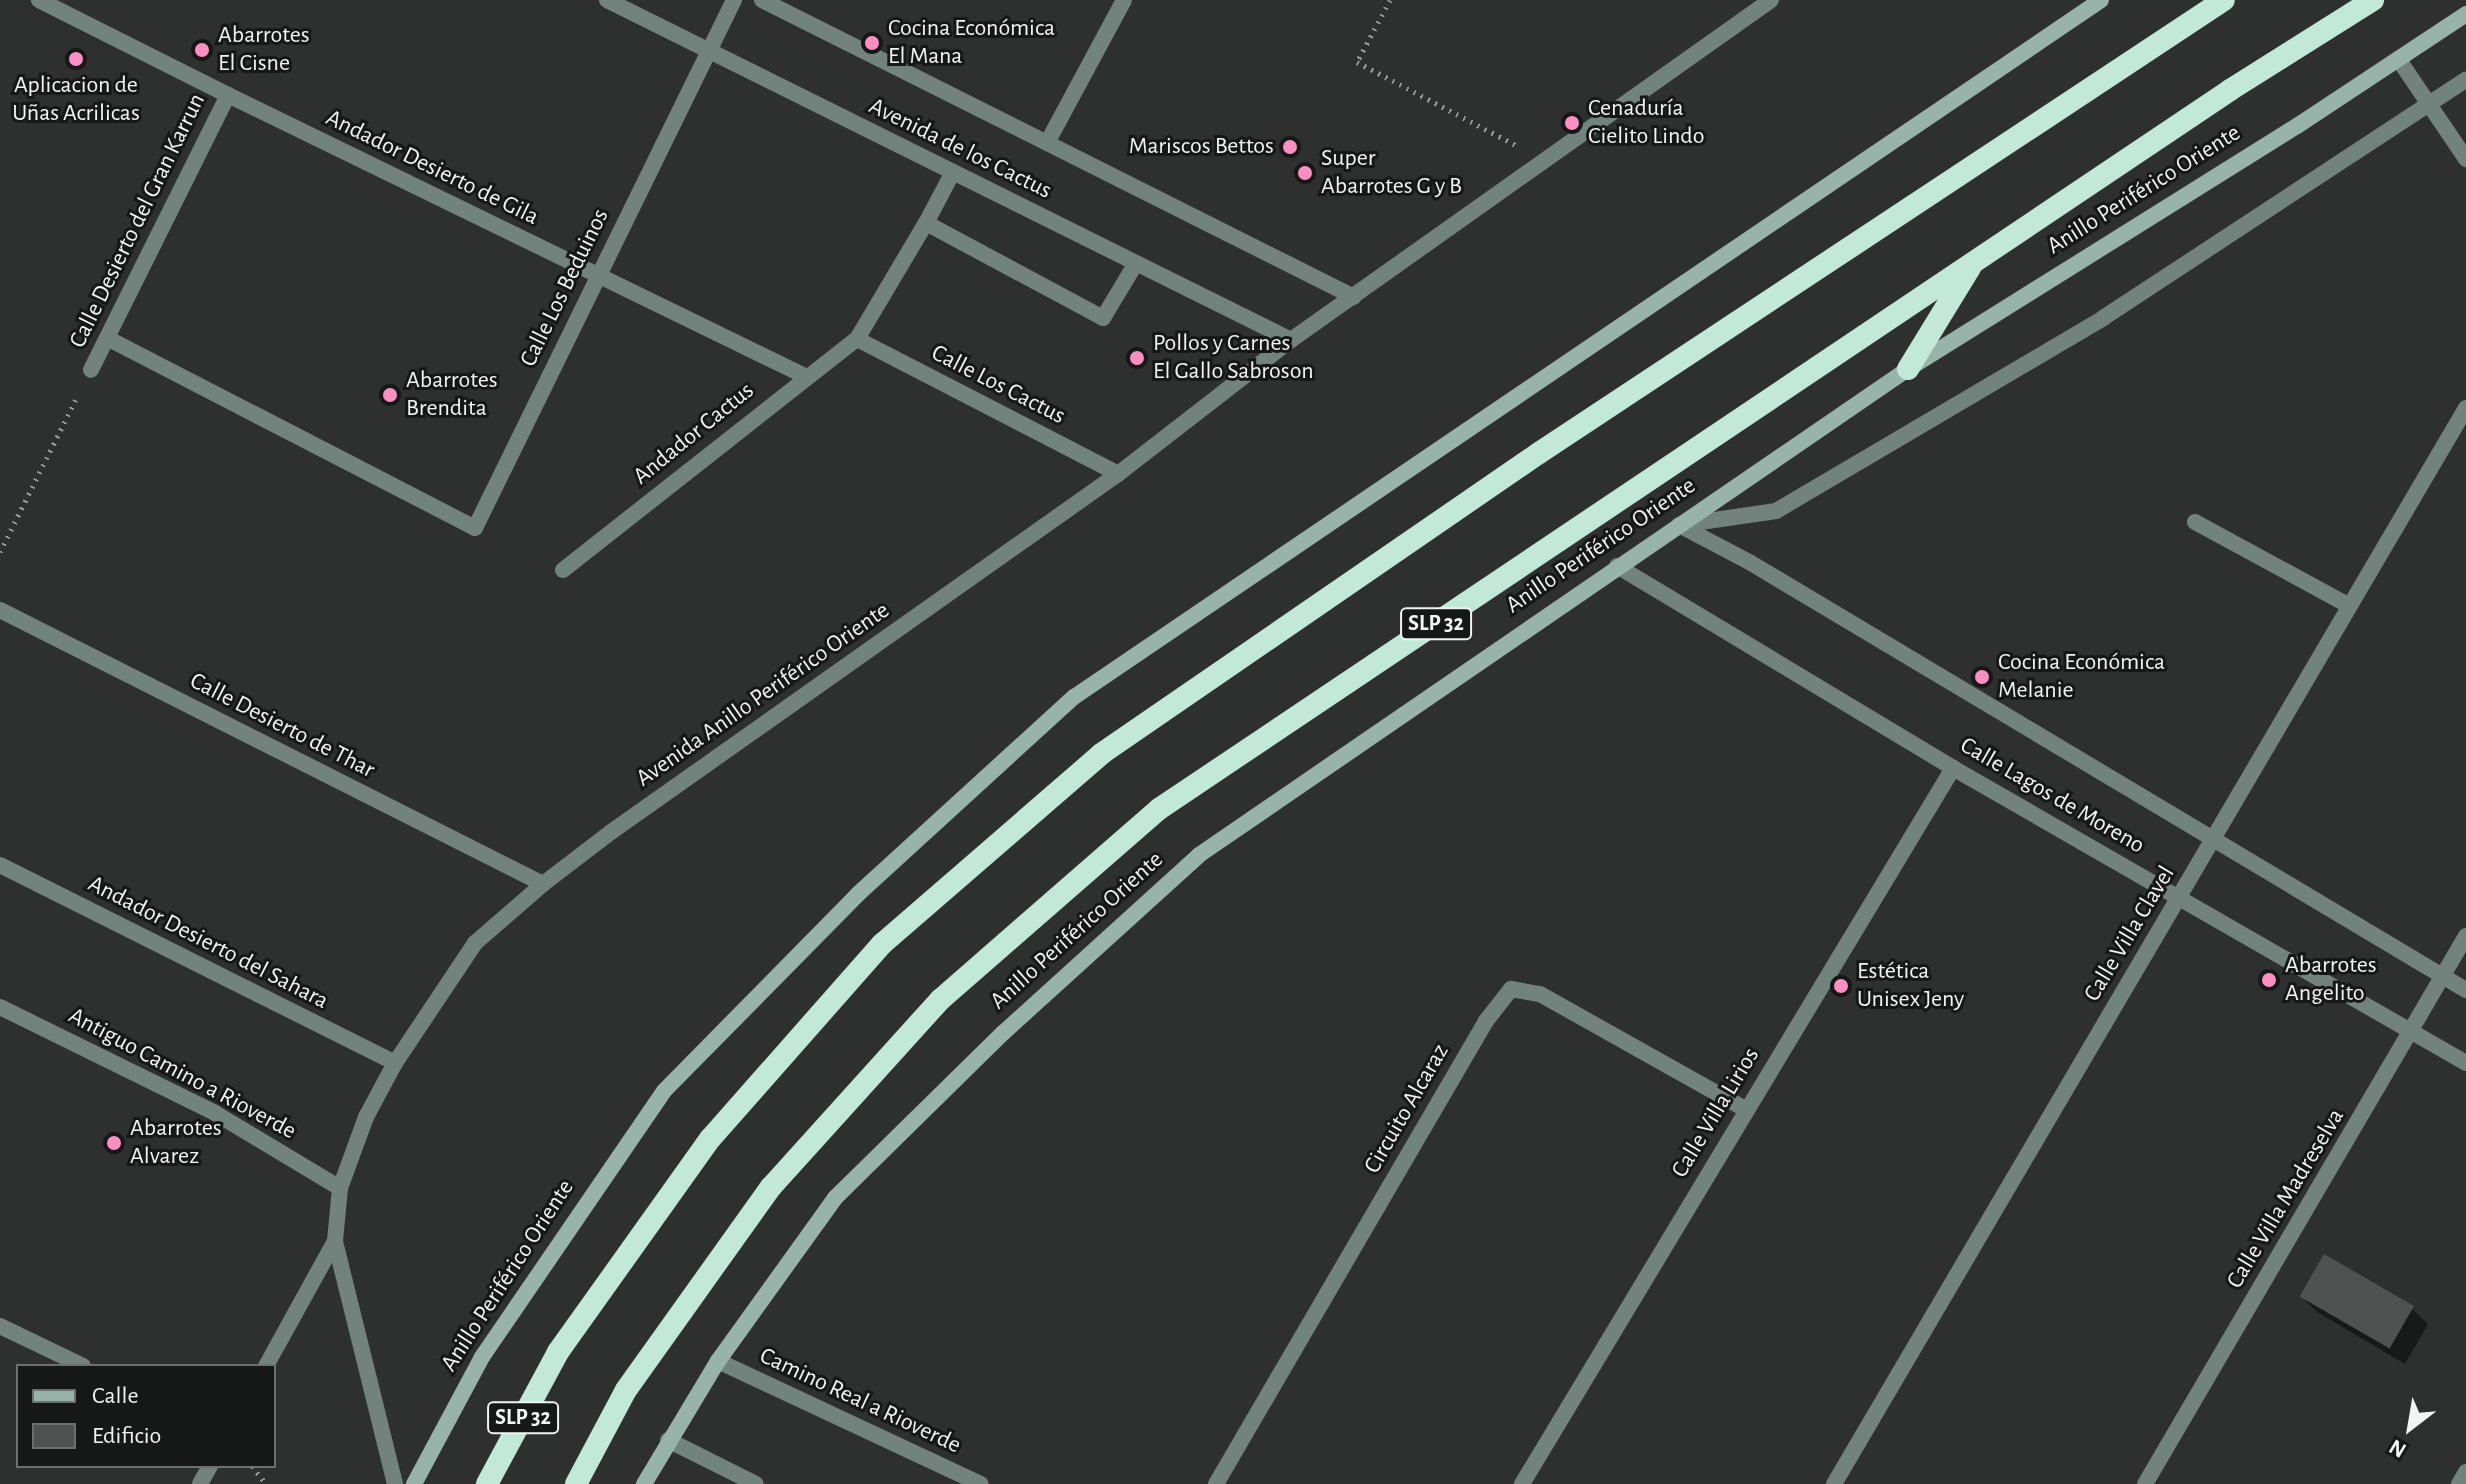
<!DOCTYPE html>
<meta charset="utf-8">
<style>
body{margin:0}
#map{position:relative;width:2466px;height:1484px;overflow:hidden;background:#2d302f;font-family:"Alegreya Sans",sans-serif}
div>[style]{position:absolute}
.shadow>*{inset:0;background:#0007}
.building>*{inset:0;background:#4f5251;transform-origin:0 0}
.path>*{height:5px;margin-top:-2.5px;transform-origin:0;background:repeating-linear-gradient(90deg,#959796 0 2px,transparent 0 8px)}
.service>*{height:16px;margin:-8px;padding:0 8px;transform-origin:8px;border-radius:8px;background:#72837d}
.pedestrian>*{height:16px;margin:-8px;padding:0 8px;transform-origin:8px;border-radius:8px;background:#72837d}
.minor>*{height:16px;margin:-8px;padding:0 8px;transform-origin:8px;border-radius:8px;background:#72837d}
.tertiary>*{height:16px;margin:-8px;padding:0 8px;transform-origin:8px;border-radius:8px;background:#72837d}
.secondary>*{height:16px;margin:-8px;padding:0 8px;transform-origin:8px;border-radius:8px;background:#98b3a9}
.trunk>*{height:22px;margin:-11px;padding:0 11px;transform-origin:11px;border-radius:11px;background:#c2e8da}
.dots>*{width:22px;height:22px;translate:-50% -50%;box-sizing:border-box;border:4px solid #161717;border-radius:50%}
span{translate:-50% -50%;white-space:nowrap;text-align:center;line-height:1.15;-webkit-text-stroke:6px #161717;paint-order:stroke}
.shield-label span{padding:2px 6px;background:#161717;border:2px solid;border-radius:6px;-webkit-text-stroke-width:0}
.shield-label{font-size:22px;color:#f2f4f3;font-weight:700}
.poi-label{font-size:24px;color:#f2f4f3}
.left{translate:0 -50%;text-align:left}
.right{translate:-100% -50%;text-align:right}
.street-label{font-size:24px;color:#f2f4f3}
.legend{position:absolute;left:16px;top:1364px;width:260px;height:104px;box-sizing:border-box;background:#161717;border:2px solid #6e6f6f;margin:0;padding:10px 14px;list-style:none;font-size:24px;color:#f2f4f3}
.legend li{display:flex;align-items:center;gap:16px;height:40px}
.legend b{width:40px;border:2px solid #6e6f6f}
.north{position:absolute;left:2370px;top:1388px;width:80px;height:80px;-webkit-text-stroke:6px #161717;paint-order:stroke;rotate:211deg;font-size:22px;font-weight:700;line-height:32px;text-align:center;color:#f2f4f3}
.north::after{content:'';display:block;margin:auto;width:28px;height:36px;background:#f2f4f3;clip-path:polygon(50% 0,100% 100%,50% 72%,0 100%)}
</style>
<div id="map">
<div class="shadow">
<i style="clip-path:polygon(2301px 1296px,2412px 1309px,2428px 1324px,2405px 1364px,2317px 1312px)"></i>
</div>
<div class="building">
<i style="left:2324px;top:1254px;width:104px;height:49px;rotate:30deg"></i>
</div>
<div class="path">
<i style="left:1390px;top:0;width:70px;rotate:118deg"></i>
<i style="left:1357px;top:62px;width:179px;rotate:27.6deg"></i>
<i style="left:0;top:552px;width:175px;rotate:-63.6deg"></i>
<i style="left:252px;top:1466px;width:23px;rotate:52deg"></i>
</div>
<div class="service">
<i style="left:953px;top:172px;width:58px;rotate:117.9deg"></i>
<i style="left:926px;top:223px;width:201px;rotate:28.2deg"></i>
<i style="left:1103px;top:318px;width:64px;rotate:-59deg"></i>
</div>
<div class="pedestrian">
<i style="left:228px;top:95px;width:642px;rotate:25.97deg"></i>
<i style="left:107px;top:338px;width:414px;rotate:27.3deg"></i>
<i style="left:857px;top:339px;width:294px;rotate:27.3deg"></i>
<i style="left:563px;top:570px;width:374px;rotate:-38.2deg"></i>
<i style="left:857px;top:339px;width:135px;rotate:-59.3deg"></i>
<i style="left:0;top:610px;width:608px;rotate:26.78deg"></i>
<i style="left:0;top:865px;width:442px;rotate:26.6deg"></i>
</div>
<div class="minor">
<i style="left:39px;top:0;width:212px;rotate:26.7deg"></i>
<i style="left:228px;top:95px;width:307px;rotate:116.5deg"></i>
<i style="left:2399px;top:60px;width:120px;rotate:55.9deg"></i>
<i style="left:1047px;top:143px;width:162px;rotate:-61.7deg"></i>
<i style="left:2195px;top:522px;width:176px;rotate:28.5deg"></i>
<i style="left:1680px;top:525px;width:97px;rotate:-8.3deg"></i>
<i style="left:1776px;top:511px;width:380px;rotate:-30.5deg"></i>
<i style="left:2103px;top:318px;width:434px;rotate:-33.3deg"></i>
<i style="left:475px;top:528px;width:588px;rotate:-63.87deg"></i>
<i style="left:0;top:1007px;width:240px;rotate:26.2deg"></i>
<i style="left:215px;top:1113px;width:146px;rotate:31deg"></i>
<i style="left:0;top:1326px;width:92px;rotate:25.7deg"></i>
<i style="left:718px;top:1361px;width:290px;rotate:25.1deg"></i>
<i style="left:266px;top:1366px;width:143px;rotate:-61.1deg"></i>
<i style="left:668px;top:1440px;width:98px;rotate:26.6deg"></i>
<i style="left:200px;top:1484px;width:21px;rotate:-61deg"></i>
<i style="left:1216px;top:1484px;width:536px;rotate:-59.75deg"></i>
<i style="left:1486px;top:1021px;width:41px;rotate:-52deg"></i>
<i style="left:1511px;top:989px;width:29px;rotate:10deg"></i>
<i style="left:1540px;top:994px;width:235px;rotate:29.3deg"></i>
<i style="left:1522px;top:1484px;width:836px;rotate:-58.95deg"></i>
<i style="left:1834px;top:1484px;width:1248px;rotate:-59.57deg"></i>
<i style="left:2145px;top:1484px;width:635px;rotate:-59.64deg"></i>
<i style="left:2459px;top:1484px;width:14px;rotate:-60deg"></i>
</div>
<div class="tertiary">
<i style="left:607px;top:0;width:764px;rotate:26.43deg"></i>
<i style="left:762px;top:0;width:662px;rotate:26.64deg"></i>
<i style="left:1679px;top:525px;width:81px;rotate:27.8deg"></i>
<i style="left:1751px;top:563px;width:833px;rotate:30.85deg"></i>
<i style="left:1617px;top:566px;width:392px;rotate:31deg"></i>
<i style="left:1953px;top:768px;width:592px;rotate:29.9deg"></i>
<i style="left:395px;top:1484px;width:250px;rotate:-103.9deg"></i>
<i style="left:335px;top:1241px;width:53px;rotate:-84.6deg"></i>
<i style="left:340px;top:1188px;width:76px;rotate:-69.9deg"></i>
<i style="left:366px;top:1117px;width:61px;rotate:-61.8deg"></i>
<i style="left:395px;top:1063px;width:144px;rotate:-56.3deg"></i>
<i style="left:475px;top:943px;width:90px;rotate:-40.9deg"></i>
<i style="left:543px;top:884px;width:86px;rotate:-37.4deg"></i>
<i style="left:611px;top:832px;width:621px;rotate:-35.23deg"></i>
<i style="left:1118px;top:474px;width:219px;rotate:-37.8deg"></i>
<i style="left:1291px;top:340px;width:588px;rotate:-35.31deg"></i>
</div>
<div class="secondary">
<i style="left:414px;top:1484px;width:144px;rotate:-61.8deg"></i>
<i style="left:482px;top:1357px;width:322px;rotate:-55.6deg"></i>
<i style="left:664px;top:1091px;width:276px;rotate:-45.4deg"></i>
<i style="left:858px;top:894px;width:292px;rotate:-42.4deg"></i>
<i style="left:1074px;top:697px;width:1241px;rotate:-34.16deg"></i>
<i style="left:644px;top:1484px;width:144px;rotate:-59deg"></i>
<i style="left:718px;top:1361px;width:201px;rotate:-54.3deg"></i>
<i style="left:835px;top:1198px;width:235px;rotate:-44.5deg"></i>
<i style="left:1003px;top:1033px;width:265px;rotate:-42.2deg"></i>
<i style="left:1199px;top:855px;width:860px;rotate:-34.43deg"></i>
<i style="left:1908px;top:369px;width:459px;rotate:-32deg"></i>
<i style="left:2297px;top:126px;width:203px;rotate:-33.5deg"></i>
</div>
<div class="trunk">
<i style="left:1908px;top:369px;width:119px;rotate:-58.5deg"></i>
<i style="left:487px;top:1484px;width:150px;rotate:-61.7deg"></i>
<i style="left:558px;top:1352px;width:262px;rotate:-54.5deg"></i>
<i style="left:710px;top:1139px;width:260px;rotate:-48.6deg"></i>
<i style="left:882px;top:944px;width:290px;rotate:-40.9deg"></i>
<i style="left:1101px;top:754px;width:531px;rotate:-34.5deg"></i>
<i style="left:1539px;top:453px;width:821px;rotate:-33.48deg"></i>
<i style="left:576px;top:1484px;width:106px;rotate:-62deg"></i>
<i style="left:626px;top:1390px;width:249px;rotate:-54.5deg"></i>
<i style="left:771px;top:1187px;width:252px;rotate:-47.9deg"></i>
<i style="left:940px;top:1000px;width:291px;rotate:-41.1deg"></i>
<i style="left:1159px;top:809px;width:1290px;rotate:-33.87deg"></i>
<i style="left:2230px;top:90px;width:169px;rotate:-32.2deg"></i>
</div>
<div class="dots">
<i style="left:872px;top:43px;background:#fc8fc1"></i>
<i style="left:202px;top:50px;background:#fc8fc1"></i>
<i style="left:76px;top:59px;background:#fc8fc1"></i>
<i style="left:1572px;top:123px;background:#fc8fc1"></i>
<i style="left:1290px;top:147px;background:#fc8fc1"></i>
<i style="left:1305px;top:173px;background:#fc8fc1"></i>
<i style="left:1137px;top:358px;background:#fc8fc1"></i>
<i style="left:390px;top:395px;background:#fc8fc1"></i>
<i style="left:1982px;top:677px;background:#fc8fc1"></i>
<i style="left:2269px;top:980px;background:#fc8fc1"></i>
<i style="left:1841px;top:986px;background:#fc8fc1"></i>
<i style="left:114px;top:1143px;background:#fc8fc1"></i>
</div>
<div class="shield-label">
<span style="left:1436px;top:624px">SLP 32</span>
<span style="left:523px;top:1418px">SLP 32</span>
</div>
<div class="poi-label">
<span class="left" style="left:888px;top:43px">Cocina Económica<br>El Mana</span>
<span class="left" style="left:218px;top:50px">Abarrotes<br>El Cisne</span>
<span style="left:76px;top:100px">Aplicacion de<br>Uñas Acrilicas</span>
<span class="left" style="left:1588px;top:123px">Cenaduría<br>Cielito Lindo</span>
<span class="right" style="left:1274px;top:147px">Mariscos Bettos</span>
<span class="left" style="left:1321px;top:173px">Super<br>Abarrotes G y B</span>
<span class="left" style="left:1153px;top:358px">Pollos y Carnes<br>El Gallo Sabroson</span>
<span class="left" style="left:406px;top:395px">Abarrotes<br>Brendita</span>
<span class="left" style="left:1998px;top:677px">Cocina Económica<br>Melanie</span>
<span class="left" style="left:2285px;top:980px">Abarrotes<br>Angelito</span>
<span class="left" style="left:1857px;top:986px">Estética<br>Unisex Jeny</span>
<span class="left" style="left:130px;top:1143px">Abarrotes<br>Alvarez</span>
</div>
<div class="street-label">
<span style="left:960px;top:149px;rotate:26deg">Avenida de los Cactus</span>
<span style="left:432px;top:168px;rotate:26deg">Andador Desierto de Gila</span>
<span style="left:2144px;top:190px;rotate:-32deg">Anillo Periférico Oriente</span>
<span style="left:138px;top:221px;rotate:-64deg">Calle Desierto del Gran Karrun</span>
<span style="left:565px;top:288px;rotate:-64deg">Calle Los Beduinos</span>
<span style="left:998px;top:385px;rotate:27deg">Calle Los Cactus</span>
<span style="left:694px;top:434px;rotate:-39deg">Andador Cactus</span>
<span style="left:1601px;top:546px;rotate:-34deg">Anillo Periférico Oriente</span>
<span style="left:763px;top:695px;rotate:-35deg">Avenida Anillo Periférico Oriente</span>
<span style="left:282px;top:726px;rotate:27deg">Calle Desierto de Thar</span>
<span style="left:2052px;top:796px;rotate:30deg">Calle Lagos de Moreno</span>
<span style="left:1077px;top:931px;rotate:-42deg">Anillo Periférico Oriente</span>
<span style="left:2130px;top:934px;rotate:-59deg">Calle Villa Clavel</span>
<span style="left:208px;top:943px;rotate:27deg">Andador Desierto del Sahara</span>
<span style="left:182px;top:1074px;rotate:28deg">Antiguo Camino a Rioverde</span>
<span style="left:1407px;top:1109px;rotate:-60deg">Circuito Alcaraz</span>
<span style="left:1716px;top:1113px;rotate:-59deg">Calle Villa Lirios</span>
<span style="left:2286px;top:1199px;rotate:-59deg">Calle Villa Madreselva</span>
<span style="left:508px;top:1276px;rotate:-57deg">Anillo Periférico Oriente</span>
<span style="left:860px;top:1401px;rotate:25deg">Camino Real a Rioverde</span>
</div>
<ul class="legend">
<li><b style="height:10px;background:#98b3a9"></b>Calle</li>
<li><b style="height:22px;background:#4f5251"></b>Edificio</li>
</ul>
<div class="north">N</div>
</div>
